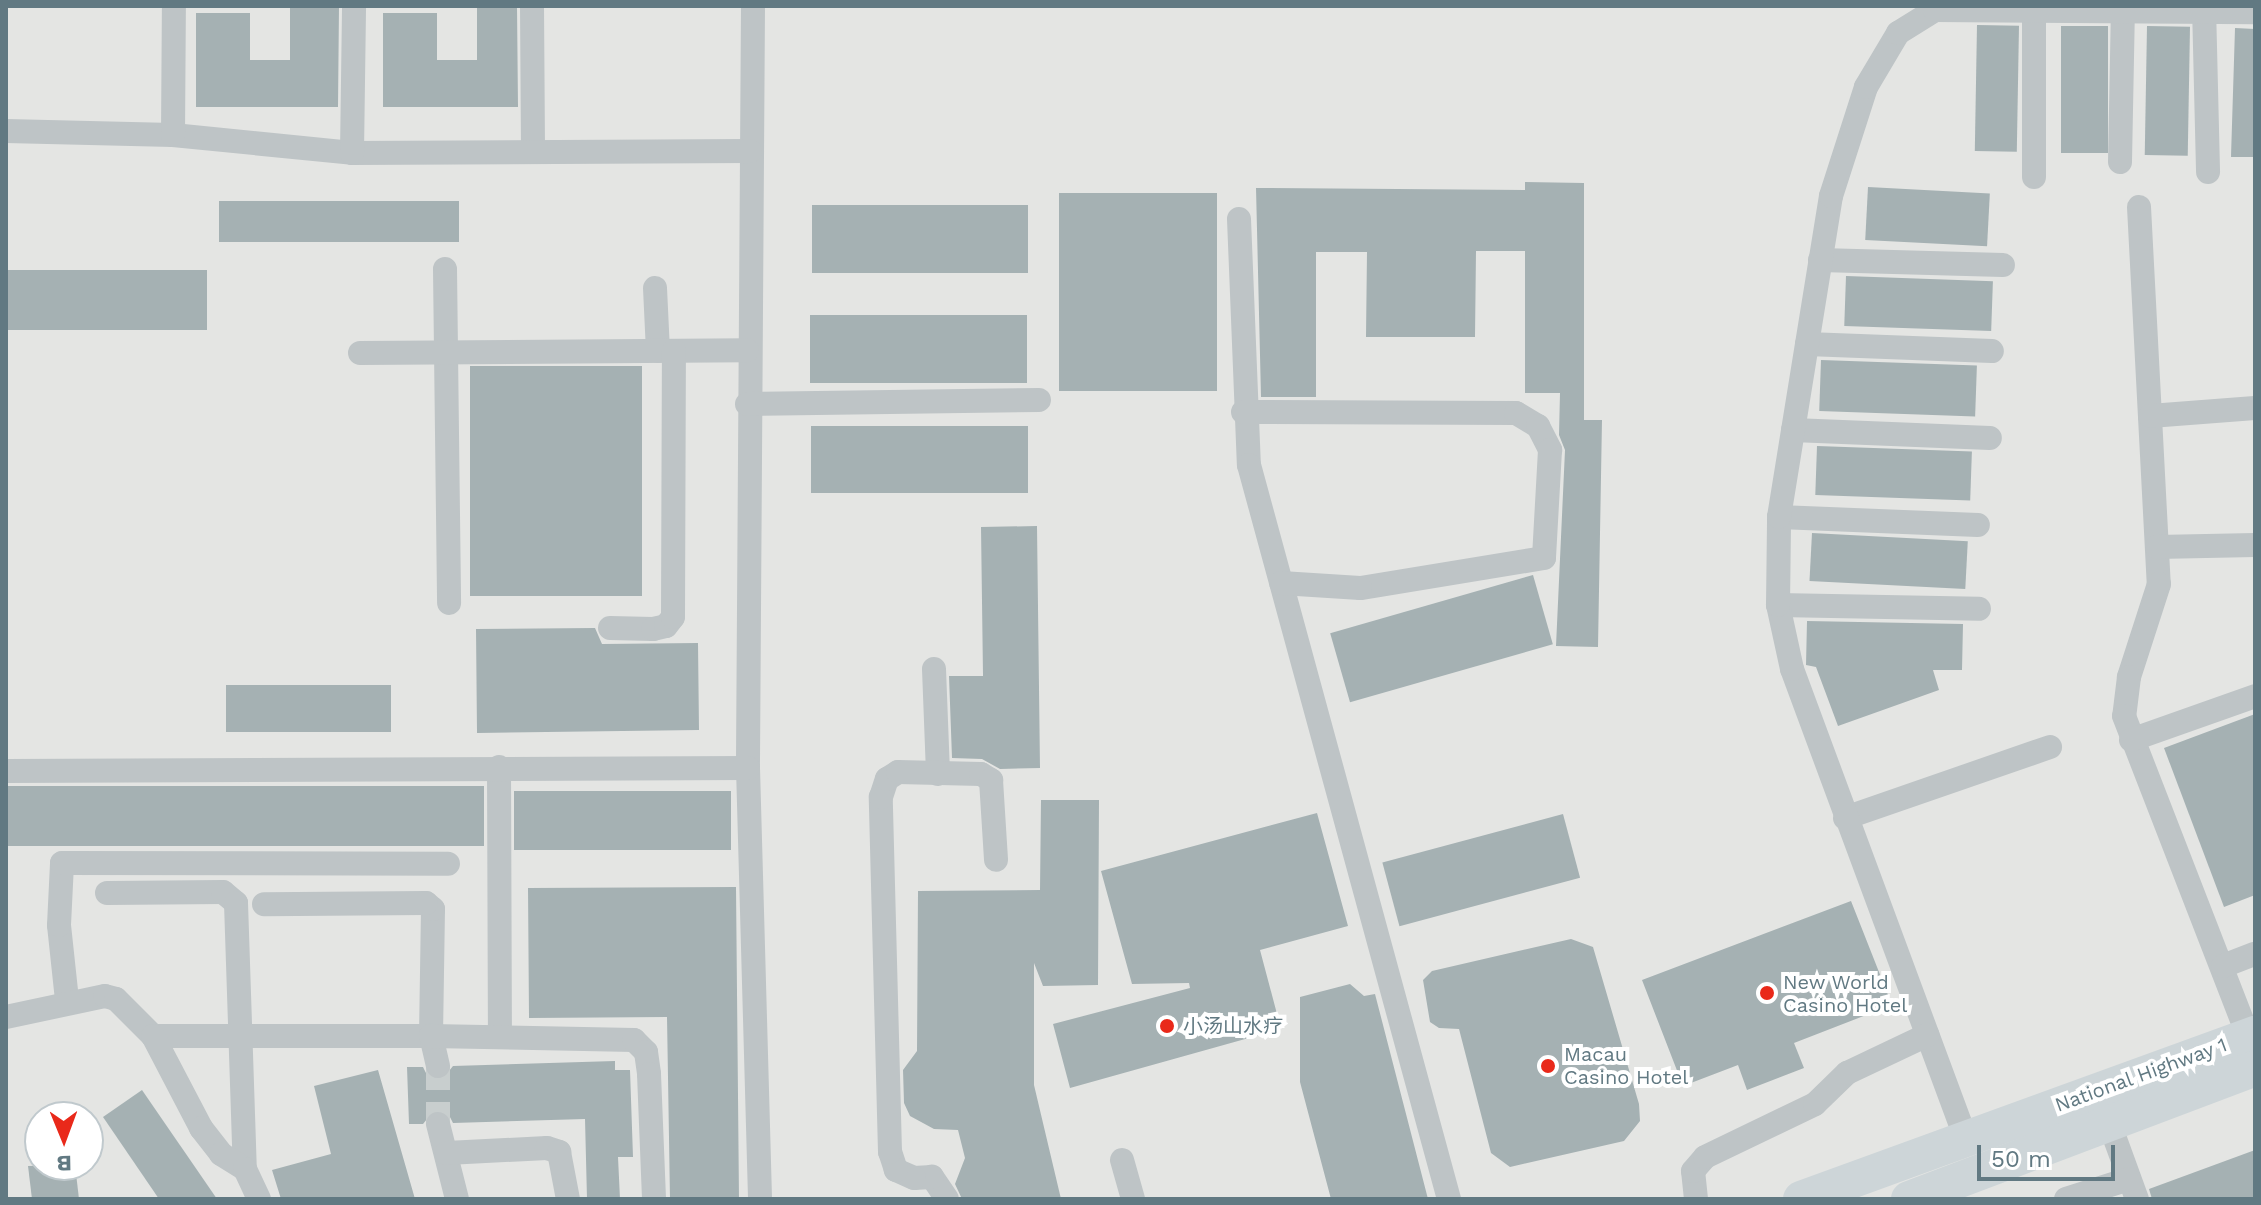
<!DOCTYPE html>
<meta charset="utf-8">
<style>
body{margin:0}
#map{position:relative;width:2261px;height:1205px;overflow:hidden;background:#f4f3ef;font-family:"Work Sans","Noto Sans SC",sans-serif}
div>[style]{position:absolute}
.built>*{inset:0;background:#e4e5e3}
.building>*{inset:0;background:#a5b1b3;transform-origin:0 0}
.minor-tunnel>*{height:24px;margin-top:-12px;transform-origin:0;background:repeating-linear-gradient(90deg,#c8cece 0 24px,transparent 0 36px)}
.minor>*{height:24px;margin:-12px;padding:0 12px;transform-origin:12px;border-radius:12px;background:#bec4c6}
.highway>*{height:36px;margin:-18px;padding:0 18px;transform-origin:18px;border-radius:18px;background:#cdd5d8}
.dots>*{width:22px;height:22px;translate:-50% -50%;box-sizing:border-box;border:4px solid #fff;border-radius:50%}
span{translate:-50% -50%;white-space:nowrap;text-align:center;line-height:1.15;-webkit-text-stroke:8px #fff;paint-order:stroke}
.poi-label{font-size:20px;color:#617982}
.left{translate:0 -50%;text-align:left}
.street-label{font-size:20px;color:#617982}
.frame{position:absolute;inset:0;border:8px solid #617982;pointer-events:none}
.north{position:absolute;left:24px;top:1101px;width:80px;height:80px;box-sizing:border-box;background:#fff;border:2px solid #c0c9cd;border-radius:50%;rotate:179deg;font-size:22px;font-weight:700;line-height:32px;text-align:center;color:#617982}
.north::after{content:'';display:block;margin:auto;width:28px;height:36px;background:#e9291a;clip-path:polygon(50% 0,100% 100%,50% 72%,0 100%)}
.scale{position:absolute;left:1977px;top:1145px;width:138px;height:36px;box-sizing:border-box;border:4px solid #617982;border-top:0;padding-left:10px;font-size:24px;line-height:28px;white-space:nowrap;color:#617982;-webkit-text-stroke:6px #fff;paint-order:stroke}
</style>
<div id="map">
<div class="built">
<i style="clip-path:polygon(evenodd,6px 6px,2255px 6px,2255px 1199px,6px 1199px,6px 6px,40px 1117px,88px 1117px,88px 1165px,40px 1165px,40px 1117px)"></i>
</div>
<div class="building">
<i style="clip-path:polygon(290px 6px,339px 6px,338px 107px,196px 107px,196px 13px,250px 13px,250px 60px,290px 60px)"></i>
<i style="clip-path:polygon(477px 6px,517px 6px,518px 107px,383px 107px,383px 13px,437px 13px,437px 60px,477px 60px)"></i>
<i style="left:1977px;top:25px;width:42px;height:126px;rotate:1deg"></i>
<i style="left:2061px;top:26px;width:47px;height:127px"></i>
<i style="left:2147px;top:26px;width:43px;height:129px;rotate:1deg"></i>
<i style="clip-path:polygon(2235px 28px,2255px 29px,2255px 157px,2231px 157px)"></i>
<i style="clip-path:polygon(1525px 182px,1584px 183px,1584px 420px,1602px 420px,1598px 647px,1556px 646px,1565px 450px,1559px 435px,1560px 393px,1525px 393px,1525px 251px,1476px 251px,1475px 337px,1366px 337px,1367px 252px,1316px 252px,1316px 397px,1261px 397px,1256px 188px,1525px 190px)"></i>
<i style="left:1868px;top:187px;width:122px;height:53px;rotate:3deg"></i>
<i style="left:1059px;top:193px;width:158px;height:198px"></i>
<i style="left:459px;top:201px;width:41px;height:240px;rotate:90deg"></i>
<i style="left:1028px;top:205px;width:68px;height:216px;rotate:90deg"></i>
<i style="left:207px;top:270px;width:60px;height:201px;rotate:90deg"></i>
<i style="left:1846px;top:276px;width:147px;height:50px;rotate:2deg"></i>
<i style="left:810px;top:315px;width:217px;height:68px"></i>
<i style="left:1821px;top:360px;width:156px;height:51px;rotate:2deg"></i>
<i style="left:642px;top:366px;width:230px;height:172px;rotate:90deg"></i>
<i style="left:811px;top:426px;width:217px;height:67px"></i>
<i style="left:1817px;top:446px;width:155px;height:49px;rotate:2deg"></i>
<i style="clip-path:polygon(1037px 526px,1040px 768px,1000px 769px,982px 759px,952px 758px,949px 676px,983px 676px,981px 527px)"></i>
<i style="left:1812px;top:533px;width:156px;height:48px;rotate:3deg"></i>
<i style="left:1533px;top:575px;width:72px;height:211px;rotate:74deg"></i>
<i style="clip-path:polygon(1807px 621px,1963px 624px,1962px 670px,1933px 670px,1939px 690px,1838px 726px,1816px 667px,1806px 665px)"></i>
<i style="clip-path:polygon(595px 628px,602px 644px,698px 643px,699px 730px,477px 733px,476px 629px)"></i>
<i style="left:391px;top:685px;width:47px;height:165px;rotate:90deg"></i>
<i style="clip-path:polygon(2255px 714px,2255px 895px,2224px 907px,2164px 748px)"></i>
<i style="left:6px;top:786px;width:478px;height:60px"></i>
<i style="left:731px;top:791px;width:59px;height:217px;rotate:90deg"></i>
<i style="clip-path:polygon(1041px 800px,1099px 800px,1098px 985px,1043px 986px,1034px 963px,1034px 1085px,1061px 1199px,962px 1199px,955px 1184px,965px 1158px,958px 1130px,934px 1129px,910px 1116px,904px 1103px,903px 1070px,917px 1051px,918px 891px,1040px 890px)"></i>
<i style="clip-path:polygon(1317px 813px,1348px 926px,1260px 950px,1281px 1029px,1070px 1088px,1053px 1024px,1190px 988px,1189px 983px,1132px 984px,1101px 871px)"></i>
<i style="left:1563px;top:814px;width:66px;height:187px;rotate:75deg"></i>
<i style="clip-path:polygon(736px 887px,739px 1199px,670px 1199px,667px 1017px,529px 1018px,528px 888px)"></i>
<i style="clip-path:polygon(1851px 901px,1892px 1005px,1794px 1043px,1804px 1068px,1747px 1090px,1738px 1065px,1683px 1086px,1642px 980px)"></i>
<i style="clip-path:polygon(1571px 939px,1593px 947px,1639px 1104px,1640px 1121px,1624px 1141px,1510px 1167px,1491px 1153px,1459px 1029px,1439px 1028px,1430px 1022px,1423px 980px,1432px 971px)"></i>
<i style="clip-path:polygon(1350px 984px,1364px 996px,1375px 994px,1428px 1199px,1331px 1199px,1300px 1082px,1300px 997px)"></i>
<i style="clip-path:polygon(615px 1061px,615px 1070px,630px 1070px,633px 1157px,618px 1157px,620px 1199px,587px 1199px,585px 1119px,453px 1123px,448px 1113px,435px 1109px,423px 1124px,409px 1124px,407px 1067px,423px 1067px,428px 1077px,441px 1081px,453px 1066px)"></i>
<i style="clip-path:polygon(378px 1070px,415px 1199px,281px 1199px,272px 1170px,331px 1154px,314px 1086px)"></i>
<i style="clip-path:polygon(142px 1090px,217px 1199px,159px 1199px,103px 1117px)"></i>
<i style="clip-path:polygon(2255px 1150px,2255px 1199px,2152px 1199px,2149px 1189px)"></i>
<i style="clip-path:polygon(75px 1165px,79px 1199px,32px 1199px,28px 1166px)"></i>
</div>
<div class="minor-tunnel">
<i style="left:438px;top:1066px;width:58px;rotate:90deg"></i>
</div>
<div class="minor">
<i style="left:532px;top:6px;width:145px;rotate:89.6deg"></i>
<i style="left:753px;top:6px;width:762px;rotate:90.38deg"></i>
<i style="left:748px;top:768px;width:431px;rotate:88.4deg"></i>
<i style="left:2204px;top:6px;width:166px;rotate:88.6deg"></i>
<i style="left:2034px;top:11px;width:166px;rotate:90deg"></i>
<i style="left:6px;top:131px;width:167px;rotate:1.4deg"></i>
<i style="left:173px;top:135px;width:180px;rotate:5.7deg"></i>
<i style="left:352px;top:153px;width:398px;rotate:-0.3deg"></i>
<i style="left:173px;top:135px;width:129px;rotate:-89.6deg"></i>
<i style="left:352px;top:153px;width:147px;rotate:-89.2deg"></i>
<i style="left:2120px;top:162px;width:151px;rotate:-88.9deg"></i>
<i style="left:2139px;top:207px;width:378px;rotate:87deg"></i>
<i style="left:2159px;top:584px;width:98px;rotate:107.9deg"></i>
<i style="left:2129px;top:677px;width:39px;rotate:97deg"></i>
<i style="left:2124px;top:716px;width:359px;rotate:68.8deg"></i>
<i style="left:1239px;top:219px;width:246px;rotate:87.7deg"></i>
<i style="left:1249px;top:465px;width:761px;rotate:74.76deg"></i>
<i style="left:1820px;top:260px;width:183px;rotate:1.6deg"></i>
<i style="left:445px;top:269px;width:334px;rotate:89.3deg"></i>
<i style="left:655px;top:288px;width:63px;rotate:87.3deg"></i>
<i style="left:1807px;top:344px;width:185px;rotate:2.2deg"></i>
<i style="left:360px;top:353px;width:387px;rotate:-0.4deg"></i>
<i style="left:747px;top:404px;width:292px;rotate:-0.8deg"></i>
<i style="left:1243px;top:412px;width:273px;rotate:0.2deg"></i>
<i style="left:1516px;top:413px;width:26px;rotate:31deg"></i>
<i style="left:1538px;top:426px;width:27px;rotate:63deg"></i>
<i style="left:1550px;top:450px;width:108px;rotate:93.2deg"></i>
<i style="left:1544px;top:558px;width:186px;rotate:170.7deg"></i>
<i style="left:1360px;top:588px;width:79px;rotate:-176.4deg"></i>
<i style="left:2150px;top:416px;width:105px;rotate:-4.4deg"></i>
<i style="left:1793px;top:430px;width:197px;rotate:2.3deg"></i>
<i style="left:1779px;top:517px;width:199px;rotate:2.3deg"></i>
<i style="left:2157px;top:547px;width:98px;rotate:-1.2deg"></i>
<i style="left:1778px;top:605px;width:201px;rotate:1.1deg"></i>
<i style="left:610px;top:628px;width:43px;rotate:1.3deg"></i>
<i style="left:653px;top:629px;width:13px;rotate:-13deg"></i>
<i style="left:666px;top:626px;width:11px;rotate:-52deg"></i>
<i style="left:673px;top:617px;width:266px;rotate:-89.8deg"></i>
<i style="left:934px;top:669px;width:105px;rotate:87.8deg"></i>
<i style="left:2131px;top:740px;width:132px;rotate:-19.5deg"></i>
<i style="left:499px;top:767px;width:270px;rotate:89.8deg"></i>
<i style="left:6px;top:771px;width:742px;rotate:-0.23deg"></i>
<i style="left:1845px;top:818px;width:217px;rotate:-19.1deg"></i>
<i style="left:107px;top:893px;width:116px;rotate:-0.5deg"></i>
<i style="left:223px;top:892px;width:17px;rotate:40deg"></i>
<i style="left:236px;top:903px;width:266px;rotate:88.1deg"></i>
<i style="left:2223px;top:966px;width:34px;rotate:-21deg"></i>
<i style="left:67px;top:1000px;width:75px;rotate:-96.1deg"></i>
<i style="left:59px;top:925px;width:62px;rotate:-87.2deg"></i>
<i style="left:62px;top:863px;width:386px;rotate:0.1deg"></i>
<i style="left:6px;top:1017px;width:101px;rotate:-12deg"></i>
<i style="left:105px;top:996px;width:11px;rotate:15deg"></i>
<i style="left:116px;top:999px;width:52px;rotate:45deg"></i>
<i style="left:153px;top:1036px;width:278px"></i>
<i style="left:431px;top:1036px;width:127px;rotate:-89.1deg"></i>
<i style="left:433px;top:909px;width:9px;rotate:-139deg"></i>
<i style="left:426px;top:903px;width:162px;rotate:179.6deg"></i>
<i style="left:153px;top:1036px;width:104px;rotate:62.4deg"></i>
<i style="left:201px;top:1128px;width:33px;rotate:52deg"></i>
<i style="left:221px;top:1154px;width:28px;rotate:32deg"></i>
<i style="left:245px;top:1169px;width:33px;rotate:65deg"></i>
<i style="left:438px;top:1066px;width:31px;rotate:-103deg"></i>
<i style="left:431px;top:1036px;width:203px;rotate:1.1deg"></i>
<i style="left:634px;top:1040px;width:17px;rotate:45deg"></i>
<i style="left:646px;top:1052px;width:22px;rotate:82deg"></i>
<i style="left:649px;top:1074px;width:125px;rotate:87.7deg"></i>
<i style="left:438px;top:1124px;width:77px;rotate:75.8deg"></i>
<i style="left:2110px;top:1125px;width:79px;rotate:70deg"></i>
<i style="left:1966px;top:1139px;width:501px;rotate:-110.32deg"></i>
<i style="left:1792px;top:669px;width:66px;rotate:-102.3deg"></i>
<i style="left:1778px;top:605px;width:88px;rotate:-89.3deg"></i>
<i style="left:1779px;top:517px;width:325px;rotate:-80.8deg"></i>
<i style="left:1831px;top:196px;width:114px;rotate:-72.2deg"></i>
<i style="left:1866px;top:87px;width:63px;rotate:-59.3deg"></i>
<i style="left:1898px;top:33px;width:44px;rotate:-31.9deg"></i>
<i style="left:1935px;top:10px;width:320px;rotate:0.4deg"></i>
<i style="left:447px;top:1153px;width:100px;rotate:-2.9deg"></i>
<i style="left:547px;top:1148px;width:13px;rotate:18deg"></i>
<i style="left:559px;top:1152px;width:48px;rotate:79.2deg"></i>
<i style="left:1122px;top:1160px;width:41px;rotate:74.2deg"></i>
<i style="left:947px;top:1199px;width:27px;rotate:-124deg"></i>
<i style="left:932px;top:1177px;width:18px;rotate:177deg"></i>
<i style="left:914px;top:1178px;width:20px;rotate:-156deg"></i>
<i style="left:896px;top:1170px;width:19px;rotate:-108deg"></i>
<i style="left:890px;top:1152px;width:355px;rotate:-91.5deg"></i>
<i style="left:881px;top:797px;width:19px;rotate:-72deg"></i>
<i style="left:887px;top:779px;width:13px;rotate:-32deg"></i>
<i style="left:898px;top:772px;width:83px;rotate:1.4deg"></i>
<i style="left:981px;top:774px;width:12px;rotate:31deg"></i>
<i style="left:991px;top:780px;width:80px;rotate:86.4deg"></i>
<i style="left:1696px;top:1199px;width:28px;rotate:-96deg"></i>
<i style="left:1693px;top:1171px;width:18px;rotate:-49deg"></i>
<i style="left:1705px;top:1157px;width:122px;rotate:-25.7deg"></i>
<i style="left:1815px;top:1104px;width:45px;rotate:-44.1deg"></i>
<i style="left:1847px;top:1073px;width:89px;rotate:-25.4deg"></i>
<i style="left:2066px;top:1199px;width:66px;rotate:-17.6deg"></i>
</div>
<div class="highway">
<i style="left:1801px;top:1199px;width:483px;rotate:-20deg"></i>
<i style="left:1909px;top:1199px;width:370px;rotate:-20.7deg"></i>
</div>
<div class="dots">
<i style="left:1767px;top:993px;background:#e9291a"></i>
<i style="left:1167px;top:1026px;background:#e9291a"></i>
<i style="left:1548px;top:1066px;background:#e9291a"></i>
</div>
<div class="poi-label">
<span class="left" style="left:1783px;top:994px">New World<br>Casino Hotel</span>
<span class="left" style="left:1183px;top:1026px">小汤山水疗</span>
<span class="left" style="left:1564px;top:1066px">Macau<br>Casino Hotel</span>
</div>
<div class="street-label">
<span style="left:2141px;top:1075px;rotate:-20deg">National Highway 1</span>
</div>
<div class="frame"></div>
<div class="north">B</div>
<div class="scale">50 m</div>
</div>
